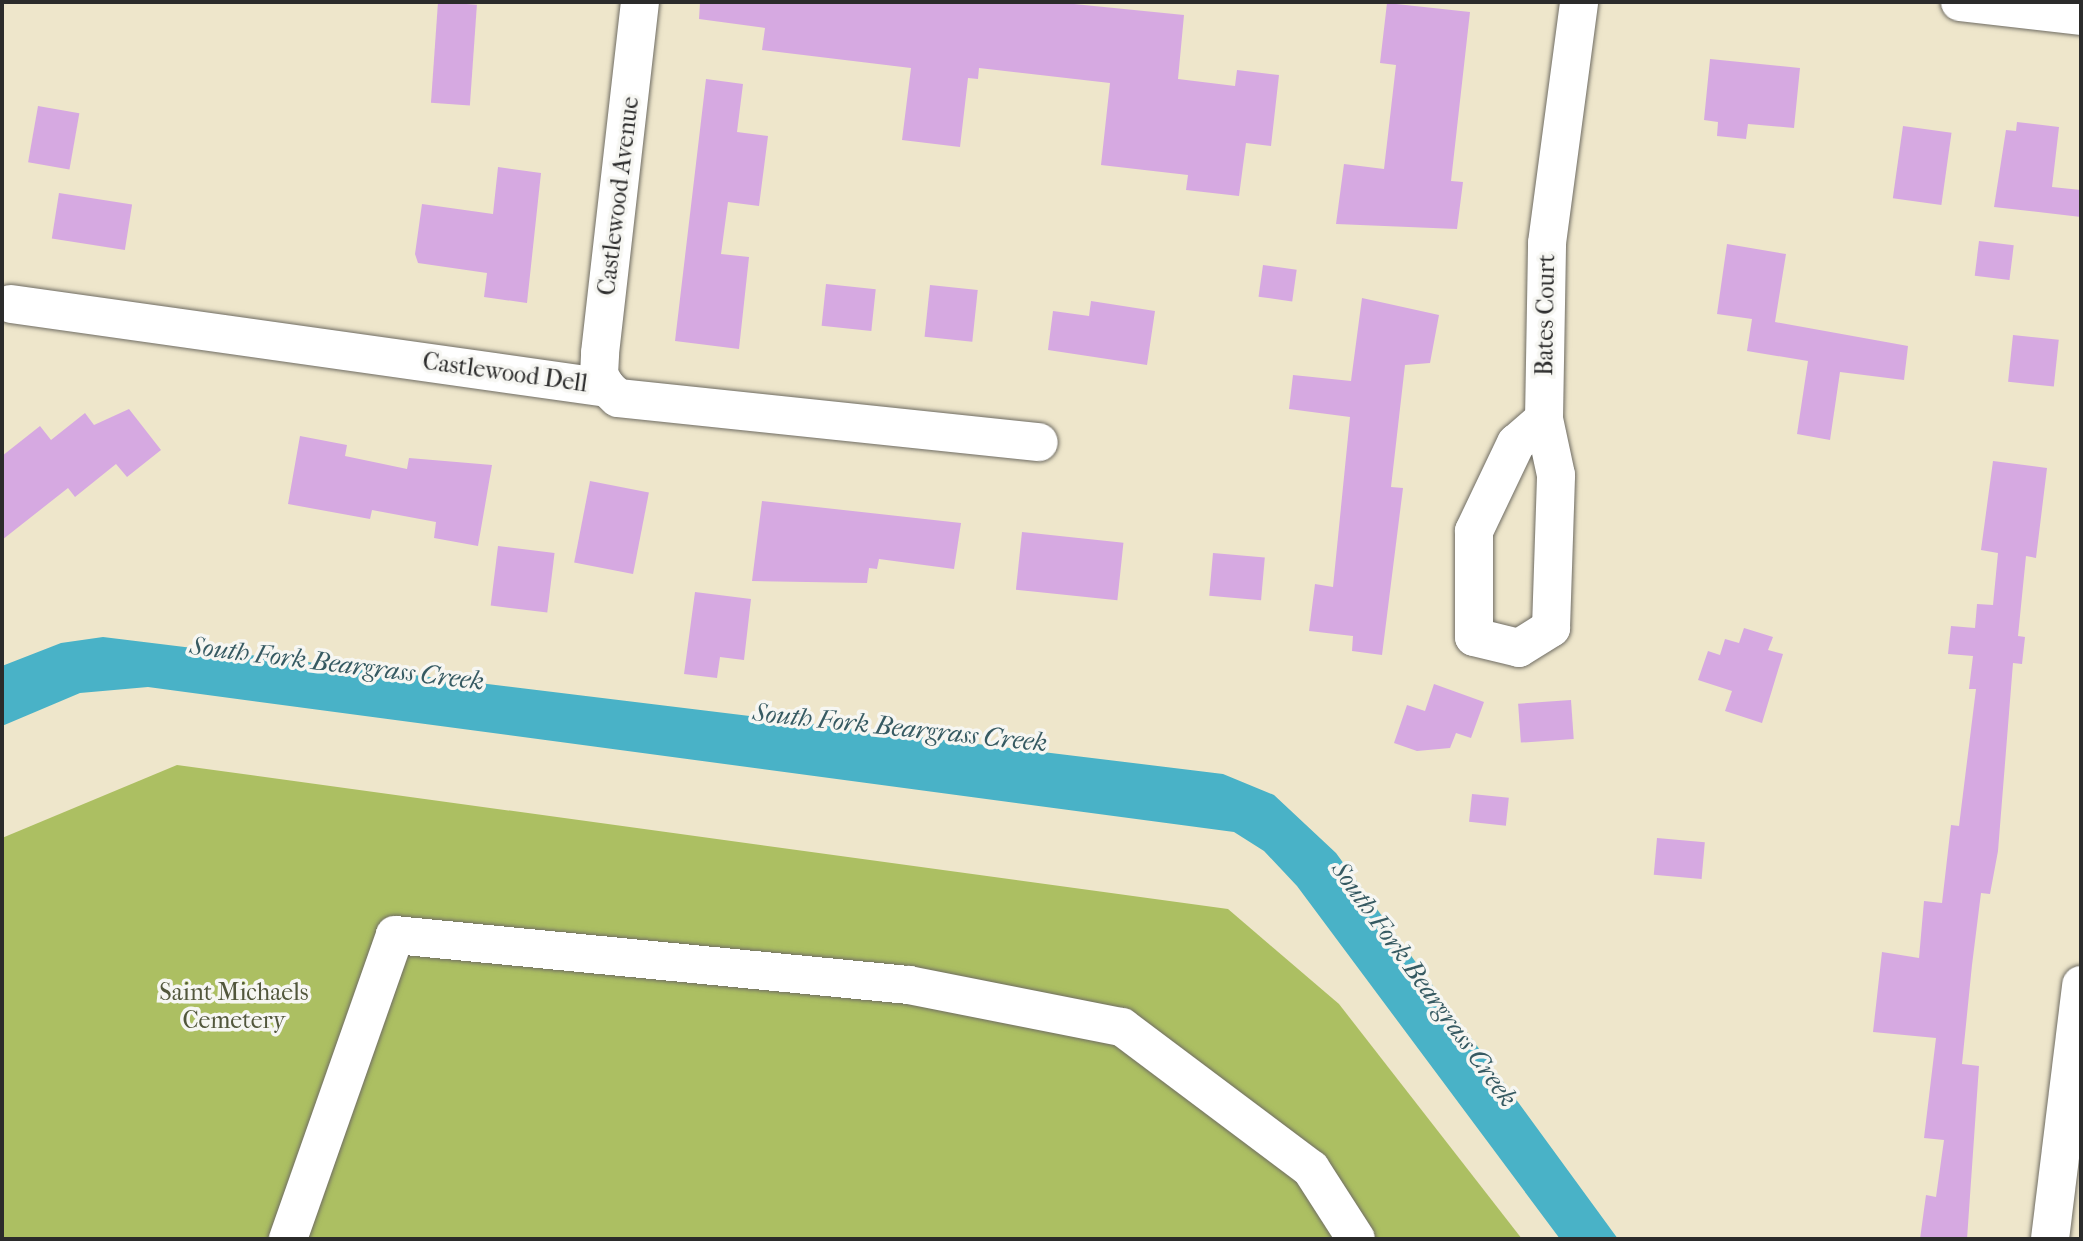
<!DOCTYPE html>
<style>
body{margin:0}
#map{position:relative;width:2083px;height:1241px;overflow:hidden;background:#eee6cb;font-family:"IM FELL French Canon",serif}
div>[style]{position:absolute}
.green>*{inset:0;background:#acbf62}
.water>*{inset:0;background:#49b2c7}
.building>*{inset:0;background:#d6a9e1;transform-origin:0 0}
.roads{filter:drop-shadow(0 0 2px #6f6c63) drop-shadow(0 0 2px #6f6c63)}
.minor>*{height:38px;margin:-19px;padding:0 19px;transform-origin:19px;border-radius:19px;background:#fff}
span{translate:-50% -50%;white-space:nowrap;text-align:center;line-height:1.15;-webkit-text-stroke:7px #f6f6f2;paint-order:stroke}
.street-label{font-size:24px;color:#2b2b2b}
.park-label{font-size:24px;color:#52573c}
.water-label{font-size:26px;color:#365a62;font-style:italic}
.frame{position:absolute;inset:0;border:4px solid #2b2b2b;pointer-events:none}
</style>
<div id="map">
<div class="green">
<i style="clip-path:polygon(177px 765px,1228px 909px,1339px 1004px,1522px 1239px,2px 1239px,2px 838px)"></i>
</div>
<div class="water">
<i style="clip-path:polygon(103px 637px,1223px 774px,1274px 795px,1336px 853px,1618px 1239px,1560px 1239px,1297px 886px,1264px 851px,1234px 832px,148px 687px,80px 693px,2px 726px,2px 666px,61px 643px)"></i>
</div>
<div class="building">
<i style="left:438px;top:2px;width:39px;height:101px;rotate:4deg"></i>
<i style="clip-path:polygon(700px 2px,1054px 2px,1184px 15px,1178px 79px,1235px 86px,1237px 70px,1279px 75px,1271px 146px,1246px 143px,1239px 196px,1186px 190px,1188px 175px,1101px 165px,1110px 83px,979px 68px,978px 79px,968px 78px,960px 147px,902px 140px,911px 68px,762px 50px,765px 28px,699px 19px)"></i>
<i style="clip-path:polygon(1387px 3px,1470px 12px,1451px 181px,1463px 182px,1457px 229px,1336px 224px,1344px 164px,1384px 169px,1396px 65px,1380px 63px)"></i>
<i style="clip-path:polygon(1710px 59px,1800px 68px,1794px 128px,1748px 124px,1746px 139px,1717px 136px,1718px 122px,1704px 120px)"></i>
<i style="clip-path:polygon(706px 79px,743px 84px,737px 132px,768px 136px,759px 206px,728px 202px,721px 254px,749px 257px,739px 349px,675px 341px)"></i>
<i style="left:38px;top:106px;width:42px;height:57px;rotate:10deg"></i>
<i style="clip-path:polygon(2017px 122px,2059px 127px,2052px 187px,2081px 190px,2081px 217px,1994px 207px,2006px 130px,2016px 131px)"></i>
<i style="left:1903px;top:126px;width:49px;height:73px;rotate:8deg"></i>
<i style="clip-path:polygon(498px 167px,541px 173px,527px 303px,484px 297px,487px 273px,418px 263px,415px 254px,422px 204px,493px 214px)"></i>
<i style="left:59px;top:193px;width:74px;height:46px;rotate:9deg"></i>
<i style="left:1979px;top:241px;width:35px;height:35px;rotate:7deg"></i>
<i style="clip-path:polygon(1727px 244px,1786px 254px,1775px 322px,1908px 346px,1904px 380px,1840px 372px,1830px 440px,1797px 434px,1808px 361px,1747px 351px,1752px 319px,1717px 314px)"></i>
<i style="left:1263px;top:265px;width:34px;height:32px;rotate:8deg"></i>
<i style="left:826px;top:284px;width:50px;height:42px;rotate:6deg"></i>
<i style="left:930px;top:285px;width:48px;height:52px;rotate:6deg"></i>
<i style="clip-path:polygon(1362px 298px,1439px 315px,1430px 363px,1405px 365px,1391px 487px,1403px 488px,1382px 655px,1352px 651px,1353px 636px,1309px 631px,1315px 584px,1333px 587px,1350px 417px,1289px 409px,1293px 375px,1351px 381px)"></i>
<i style="clip-path:polygon(1091px 301px,1155px 311px,1147px 365px,1048px 350px,1053px 311px,1089px 316px)"></i>
<i style="left:2013px;top:335px;width:46px;height:47px;rotate:6deg"></i>
<i style="clip-path:polygon(129px 409px,161px 450px,127px 477px,116px 464px,75px 497px,68px 488px,2px 540px,2px 456px,40px 426px,51px 440px,85px 413px,94px 425px)"></i>
<i style="clip-path:polygon(300px 436px,347px 445px,345px 456px,407px 469px,409px 458px,492px 465px,478px 546px,434px 538px,436px 522px,372px 510px,370px 519px,288px 504px)"></i>
<i style="clip-path:polygon(1993px 461px,2047px 468px,2036px 558px,2026px 556px,2018px 636px,2025px 637px,2022px 664px,2013px 663px,1998px 851px,1990px 894px,1981px 893px,1972px 965px,1962px 1064px,1979px 1066px,1967px 1239px,1920px 1239px,1926px 1195px,1936px 1197px,1944px 1140px,1924px 1138px,1936px 1038px,1873px 1032px,1882px 952px,1919px 958px,1924px 901px,1942px 903px,1951px 825px,1959px 826px,1976px 689px,1969px 689px,1973px 656px,1948px 654px,1951px 626px,1975px 628px,1977px 604px,1993px 605px,1998px 553px,1981px 550px)"></i>
<i style="left:590px;top:481px;width:60px;height:83px;rotate:11deg"></i>
<i style="clip-path:polygon(762px 501px,961px 523px,954px 569px,879px 559px,877px 569px,869px 568px,867px 583px,752px 581px)"></i>
<i style="left:1022px;top:532px;width:102px;height:58px;rotate:6deg"></i>
<i style="left:498px;top:546px;width:57px;height:60px;rotate:7deg"></i>
<i style="left:1213px;top:553px;width:52px;height:43px;rotate:5deg"></i>
<i style="clip-path:polygon(695px 592px,751px 599px,744px 660px,720px 657px,717px 678px,684px 674px)"></i>
<i style="clip-path:polygon(1744px 628px,1773px 637px,1768px 650px,1783px 654px,1762px 723px,1725px 711px,1732px 691px,1698px 680px,1708px 651px,1720px 655px,1725px 639px,1739px 643px)"></i>
<i style="clip-path:polygon(1434px 684px,1484px 702px,1471px 738px,1456px 733px,1450px 748px,1417px 751px,1394px 743px,1407px 705px,1425px 711px)"></i>
<i style="left:1571px;top:700px;width:39px;height:53px;rotate:86deg"></i>
<i style="left:1472px;top:794px;width:37px;height:28px;rotate:6deg"></i>
<i style="left:1657px;top:838px;width:48px;height:37px;rotate:5deg"></i>
</div>
<div class="roads">
<div class="minor">
<i style="left:1960px;top:2px;width:122px;rotate:6.6deg"></i>
<i style="left:11px;top:304px;width:602px;rotate:8.02deg"></i>
<i style="left:607px;top:388px;width:15px;rotate:42deg"></i>
<i style="left:618px;top:398px;width:423px;rotate:6deg"></i>
<i style="left:607px;top:388px;width:15px;rotate:-122deg"></i>
<i style="left:599px;top:375px;width:22px;rotate:-87deg"></i>
<i style="left:600px;top:353px;width:353px;rotate:-83.5deg"></i>
<i style="left:1544px;top:419px;width:37px;rotate:139deg"></i>
<i style="left:1516px;top:443px;width:98px;rotate:115.5deg"></i>
<i style="left:1474px;top:531px;width:106px;rotate:90deg"></i>
<i style="left:1474px;top:637px;width:46px;rotate:13.7deg"></i>
<i style="left:1519px;top:648px;width:38px;rotate:-32deg"></i>
<i style="left:1551px;top:628px;width:153px;rotate:-88.1deg"></i>
<i style="left:1556px;top:475px;width:57px;rotate:-102.1deg"></i>
<i style="left:1544px;top:419px;width:176px;rotate:-89deg"></i>
<i style="left:1547px;top:243px;width:243px;rotate:-82.4deg"></i>
<i style="left:288px;top:1239px;width:322px;rotate:-70.6deg"></i>
<i style="left:395px;top:935px;width:516px;rotate:5.56deg"></i>
<i style="left:909px;top:985px;width:217px;rotate:11.2deg"></i>
<i style="left:1122px;top:1027px;width:236px;rotate:36.9deg"></i>
<i style="left:1311px;top:1169px;width:83px;rotate:57.3deg"></i>
<i style="left:2050px;top:1239px;width:256px;rotate:-83deg"></i>
</div>
</div>
<div class="street-label">
<span style="left:619px;top:196px;rotate:-83deg">Castlewood Avenue</span>
<span style="left:1546px;top:315px;rotate:-89deg">Bates Court</span>
<span style="left:505px;top:373px;rotate:8deg">Castlewood Dell</span>
</div>
<div class="park-label">
<span style="left:234px;top:1007px">Saint Michaels<br>Cemetery</span>
</div>
<div class="water-label">
<span style="left:337px;top:664px;rotate:7deg">South Fork Beargrass Creek</span>
<span style="left:900px;top:728px;rotate:6deg">South Fork Beargrass Creek</span>
<span style="left:1424px;top:984px;rotate:54deg">South Fork Beargrass Creek</span>
</div>
<div class="frame"></div>
</div>
